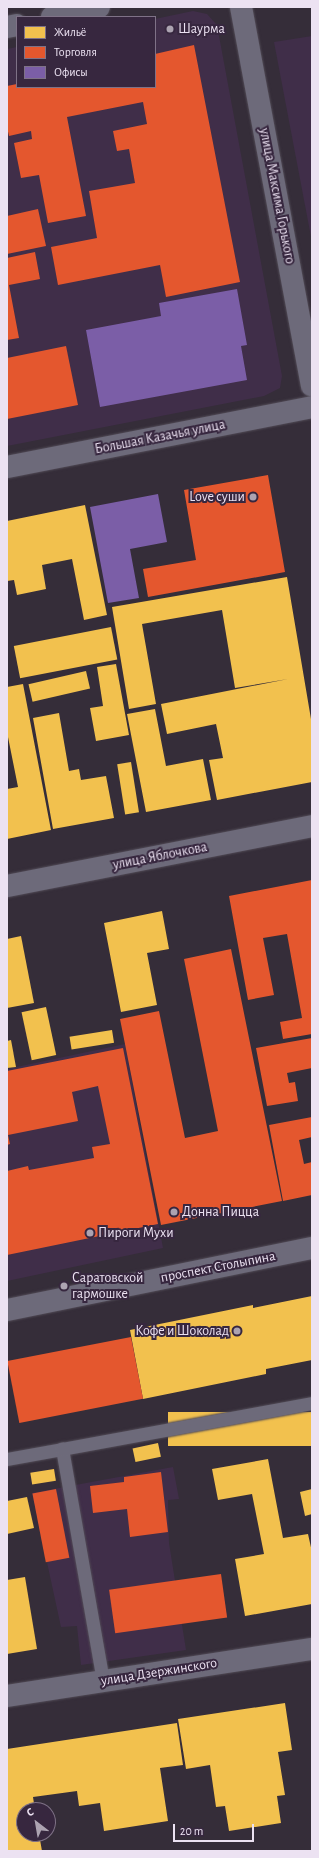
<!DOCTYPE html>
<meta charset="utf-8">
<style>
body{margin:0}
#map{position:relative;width:319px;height:1858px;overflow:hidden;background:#352d39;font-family:"Alegreya Sans",sans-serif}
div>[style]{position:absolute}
.built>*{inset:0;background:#402e49}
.homes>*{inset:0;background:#f2c14e;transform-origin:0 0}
.shops>*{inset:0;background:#e4572e;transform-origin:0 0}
.offices>*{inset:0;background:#7b5ea7}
.roads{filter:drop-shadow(0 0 1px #514b56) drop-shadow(0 0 1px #514b56)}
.lane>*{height:13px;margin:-6.5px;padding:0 6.5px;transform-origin:6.5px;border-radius:6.5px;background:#6d6a7a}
.street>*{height:22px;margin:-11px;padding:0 11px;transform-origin:11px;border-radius:11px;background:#6d6a7a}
.dots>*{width:11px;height:11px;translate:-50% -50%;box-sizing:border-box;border:2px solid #37273f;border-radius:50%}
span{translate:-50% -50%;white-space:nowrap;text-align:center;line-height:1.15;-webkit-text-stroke:4px #37273f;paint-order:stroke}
.poi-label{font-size:14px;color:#ece2f2}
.left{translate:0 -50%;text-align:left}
.right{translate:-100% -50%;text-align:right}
.street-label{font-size:14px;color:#ece2f2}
.frame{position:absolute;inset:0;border:8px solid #ece2f2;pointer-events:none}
.legend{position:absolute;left:16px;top:16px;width:140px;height:72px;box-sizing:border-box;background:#37273f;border:1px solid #7f7287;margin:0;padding:5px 7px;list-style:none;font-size:12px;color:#ece2f2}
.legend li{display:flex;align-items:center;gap:8px;height:20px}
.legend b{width:20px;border:1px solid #7f7287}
.north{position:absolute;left:16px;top:1802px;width:40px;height:40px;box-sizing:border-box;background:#37273f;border:1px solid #7f7287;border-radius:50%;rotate:329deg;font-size:11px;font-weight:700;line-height:16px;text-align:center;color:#ece2f2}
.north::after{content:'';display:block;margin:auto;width:14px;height:18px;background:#aca3b1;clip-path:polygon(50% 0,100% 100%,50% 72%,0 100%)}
.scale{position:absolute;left:173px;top:1824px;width:81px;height:18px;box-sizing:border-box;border:2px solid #ece2f2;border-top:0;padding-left:5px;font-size:12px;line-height:14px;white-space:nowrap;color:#ece2f2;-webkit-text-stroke:3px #37273f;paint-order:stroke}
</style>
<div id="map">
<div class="built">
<i style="clip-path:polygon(193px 11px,207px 14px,217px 25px,282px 376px,280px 388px,264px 396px,7px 446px,7px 49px,17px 47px,17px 87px,155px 87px,155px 19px)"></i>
<i style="clip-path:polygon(312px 36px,312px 242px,274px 42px)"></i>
<i style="clip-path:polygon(125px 1044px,163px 1248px,7px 1281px,7px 1069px)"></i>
<i style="clip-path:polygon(173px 1467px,179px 1499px,168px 1500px,169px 1543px,186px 1650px,81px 1665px,77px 1626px,61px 1627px,32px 1493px)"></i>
</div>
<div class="homes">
<i style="clip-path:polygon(85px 505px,107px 615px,84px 620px,72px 559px,42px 565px,46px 589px,17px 595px,14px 580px,7px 581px,7px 521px)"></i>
<i style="clip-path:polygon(287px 577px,312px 725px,312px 782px,217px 800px,209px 760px,223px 758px,216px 724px,167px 734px,161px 704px,288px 679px,235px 688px,222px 610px,142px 624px,156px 704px,129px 709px,112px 607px)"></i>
<i style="left:111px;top:627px;width:33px;height:99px;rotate:79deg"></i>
<i style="clip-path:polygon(116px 664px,129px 735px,96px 741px,90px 708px,103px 706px,97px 667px)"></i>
<i style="left:86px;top:671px;width:18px;height:59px;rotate:77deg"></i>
<i style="clip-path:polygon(23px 684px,51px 830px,7px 839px,7px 789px,18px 787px,7px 732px,7px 687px)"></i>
<i style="clip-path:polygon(155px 709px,166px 766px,203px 759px,211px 800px,146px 812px,127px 714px)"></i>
<i style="clip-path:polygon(59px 713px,69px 771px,79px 769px,81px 780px,106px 776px,114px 818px,53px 829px,33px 718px)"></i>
<i style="left:131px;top:762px;width:51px;height:14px;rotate:81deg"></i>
<i style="clip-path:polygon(162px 911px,169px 949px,147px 953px,157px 1005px,121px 1012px,104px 923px)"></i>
<i style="clip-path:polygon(21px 936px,34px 1003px,7px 1008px,7px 939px)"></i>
<i style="left:46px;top:1007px;width:49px;height:25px;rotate:78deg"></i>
<i style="left:112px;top:1030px;width:13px;height:43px;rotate:81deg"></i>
<i style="clip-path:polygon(11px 1040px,16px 1067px,7px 1068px,7px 1041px)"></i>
<i style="clip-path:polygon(312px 1296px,312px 1360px,266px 1369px,266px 1374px,143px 1399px,130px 1330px,253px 1305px,253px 1308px)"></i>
<i style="left:312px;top:1412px;width:34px;height:144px;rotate:90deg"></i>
<i style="left:158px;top:1443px;width:14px;height:26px;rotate:78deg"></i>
<i style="clip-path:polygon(268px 1459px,283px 1538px,308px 1534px,312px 1552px,312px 1604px,245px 1616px,235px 1559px,264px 1554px,252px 1494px,218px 1500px,212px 1469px)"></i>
<i style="left:54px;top:1469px;width:12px;height:24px;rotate:81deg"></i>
<i style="clip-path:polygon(312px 1489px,312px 1514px,305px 1516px,300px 1492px)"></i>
<i style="clip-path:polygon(27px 1497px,34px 1528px,7px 1534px,7px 1501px)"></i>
<i style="clip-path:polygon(25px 1577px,37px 1649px,7px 1654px,7px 1580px)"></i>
<i style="clip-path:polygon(285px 1703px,292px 1750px,278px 1752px,285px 1795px,277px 1796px,281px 1823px,229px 1831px,225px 1806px,216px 1807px,210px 1765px,186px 1769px,178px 1719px)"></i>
<i style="clip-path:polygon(177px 1723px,183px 1765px,160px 1768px,168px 1821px,104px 1831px,100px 1803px,79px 1806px,77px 1791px,33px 1797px,35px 1810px,24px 1810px,24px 1834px,39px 1834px,42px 1851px,7px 1851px,7px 1749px)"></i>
</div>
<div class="shops">
<i style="clip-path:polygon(194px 45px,240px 282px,166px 297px,160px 265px,58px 285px,51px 247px,97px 238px,89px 191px,135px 183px,129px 149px,117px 151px,113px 131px,147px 124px,143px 102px,67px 117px,86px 216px,48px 223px,39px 175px,21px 178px,14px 143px,32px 139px,31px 131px,9px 136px,7px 127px,7px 86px,17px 84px,17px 87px,155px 87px,155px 54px)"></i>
<i style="clip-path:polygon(38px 209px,46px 246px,7px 254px,7px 216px)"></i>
<i style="clip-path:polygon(35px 252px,40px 279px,9px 285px,19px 338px,7px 340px,7px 258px)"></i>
<i style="clip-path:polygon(66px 346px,78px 405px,7px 419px,7px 358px)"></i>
<i style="clip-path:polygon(268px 475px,285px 572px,148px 597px,143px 569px,196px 560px,184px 490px)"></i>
<i style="clip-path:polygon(312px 880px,312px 1034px,283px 1039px,280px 1022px,302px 1018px,287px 934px,263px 938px,274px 995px,248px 1000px,229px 896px)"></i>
<i style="clip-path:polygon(231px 949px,282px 1201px,161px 1225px,120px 1019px,159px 1011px,185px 1138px,218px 1131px,184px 959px)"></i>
<i style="clip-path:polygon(312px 1038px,312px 1068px,287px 1073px,289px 1083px,295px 1082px,298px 1101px,267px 1106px,256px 1048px)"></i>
<i style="clip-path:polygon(123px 1048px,158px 1224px,7px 1255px,7px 1171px,28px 1166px,29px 1170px,94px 1158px,92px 1147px,110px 1144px,98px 1086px,72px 1092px,78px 1121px,8px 1135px,10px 1144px,7px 1145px,7px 1071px)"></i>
<i style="clip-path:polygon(312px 1117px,312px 1137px,299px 1140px,304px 1164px,312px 1162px,312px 1195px,283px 1201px,269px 1125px)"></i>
<i style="left:131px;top:1337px;width:63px;height:126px;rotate:79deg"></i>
<i style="clip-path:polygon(161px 1472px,168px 1532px,130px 1537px,127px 1509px,93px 1513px,90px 1486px,124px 1482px,124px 1477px)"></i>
<i style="left:56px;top:1489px;width:70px;height:24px;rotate:79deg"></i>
<i style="left:221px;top:1574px;width:44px;height:113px;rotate:82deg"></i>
</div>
<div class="offices">
<i style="clip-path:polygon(237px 289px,247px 345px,241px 346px,247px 380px,100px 407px,86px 330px,161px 316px,159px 303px)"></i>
<i style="clip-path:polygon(158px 494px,167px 542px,130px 549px,139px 598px,108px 603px,90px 507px)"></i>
</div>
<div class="roads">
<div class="lane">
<i style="left:7px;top:1459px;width:56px;rotate:-10.3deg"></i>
<i style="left:103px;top:1681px;width:236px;rotate:-100deg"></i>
<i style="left:62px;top:1449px;width:254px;rotate:-10.4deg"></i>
</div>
<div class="street">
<i style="left:241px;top:7px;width:385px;rotate:79.4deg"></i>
<i style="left:52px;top:17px;width:48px;rotate:-12deg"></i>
<i style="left:7px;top:27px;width:10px;rotate:-11deg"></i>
<i style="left:7px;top:467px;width:311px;rotate:-11.1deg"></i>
<i style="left:7px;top:886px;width:311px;rotate:-11.1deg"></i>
<i style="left:7px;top:1310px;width:311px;rotate:-11.5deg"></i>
<i style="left:7px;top:1696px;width:309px;rotate:-8.8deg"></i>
</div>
</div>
<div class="dots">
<i style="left:170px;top:29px;background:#aca3b1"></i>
<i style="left:253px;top:497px;background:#aca3b1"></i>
<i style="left:174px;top:1212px;background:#aca3b1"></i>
<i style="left:90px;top:1233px;background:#aca3b1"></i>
<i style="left:64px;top:1286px;background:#aca3b1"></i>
<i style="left:237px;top:1331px;background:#aca3b1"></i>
</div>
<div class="poi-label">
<span class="left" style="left:178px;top:29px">Шаурма</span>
<span class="right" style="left:245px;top:497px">Love суши</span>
<span class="left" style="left:182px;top:1212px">Донна Пицца</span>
<span class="left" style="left:98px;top:1233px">Пироги Мухи</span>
<span class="left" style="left:72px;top:1286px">Саратовской<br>гармошке</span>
<span class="right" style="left:229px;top:1331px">Кофе и Шоколад</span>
</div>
<div class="street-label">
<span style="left:277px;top:196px;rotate:79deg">улица Максима Горького</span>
<span style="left:160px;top:437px;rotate:-11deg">Большая Казачья улица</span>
<span style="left:160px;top:856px;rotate:-11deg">улица Яблочкова</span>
<span style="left:218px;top:1267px;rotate:-11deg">проспект Столыпина</span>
<span style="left:159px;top:1672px;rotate:-9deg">улица Дзержинского</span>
</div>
<div class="frame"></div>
<ul class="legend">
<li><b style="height:11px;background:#f2c14e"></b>Жильё</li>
<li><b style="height:11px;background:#e4572e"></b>Торговля</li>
<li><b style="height:11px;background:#7b5ea7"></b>Офисы</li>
</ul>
<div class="north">С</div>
<div class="scale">20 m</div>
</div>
